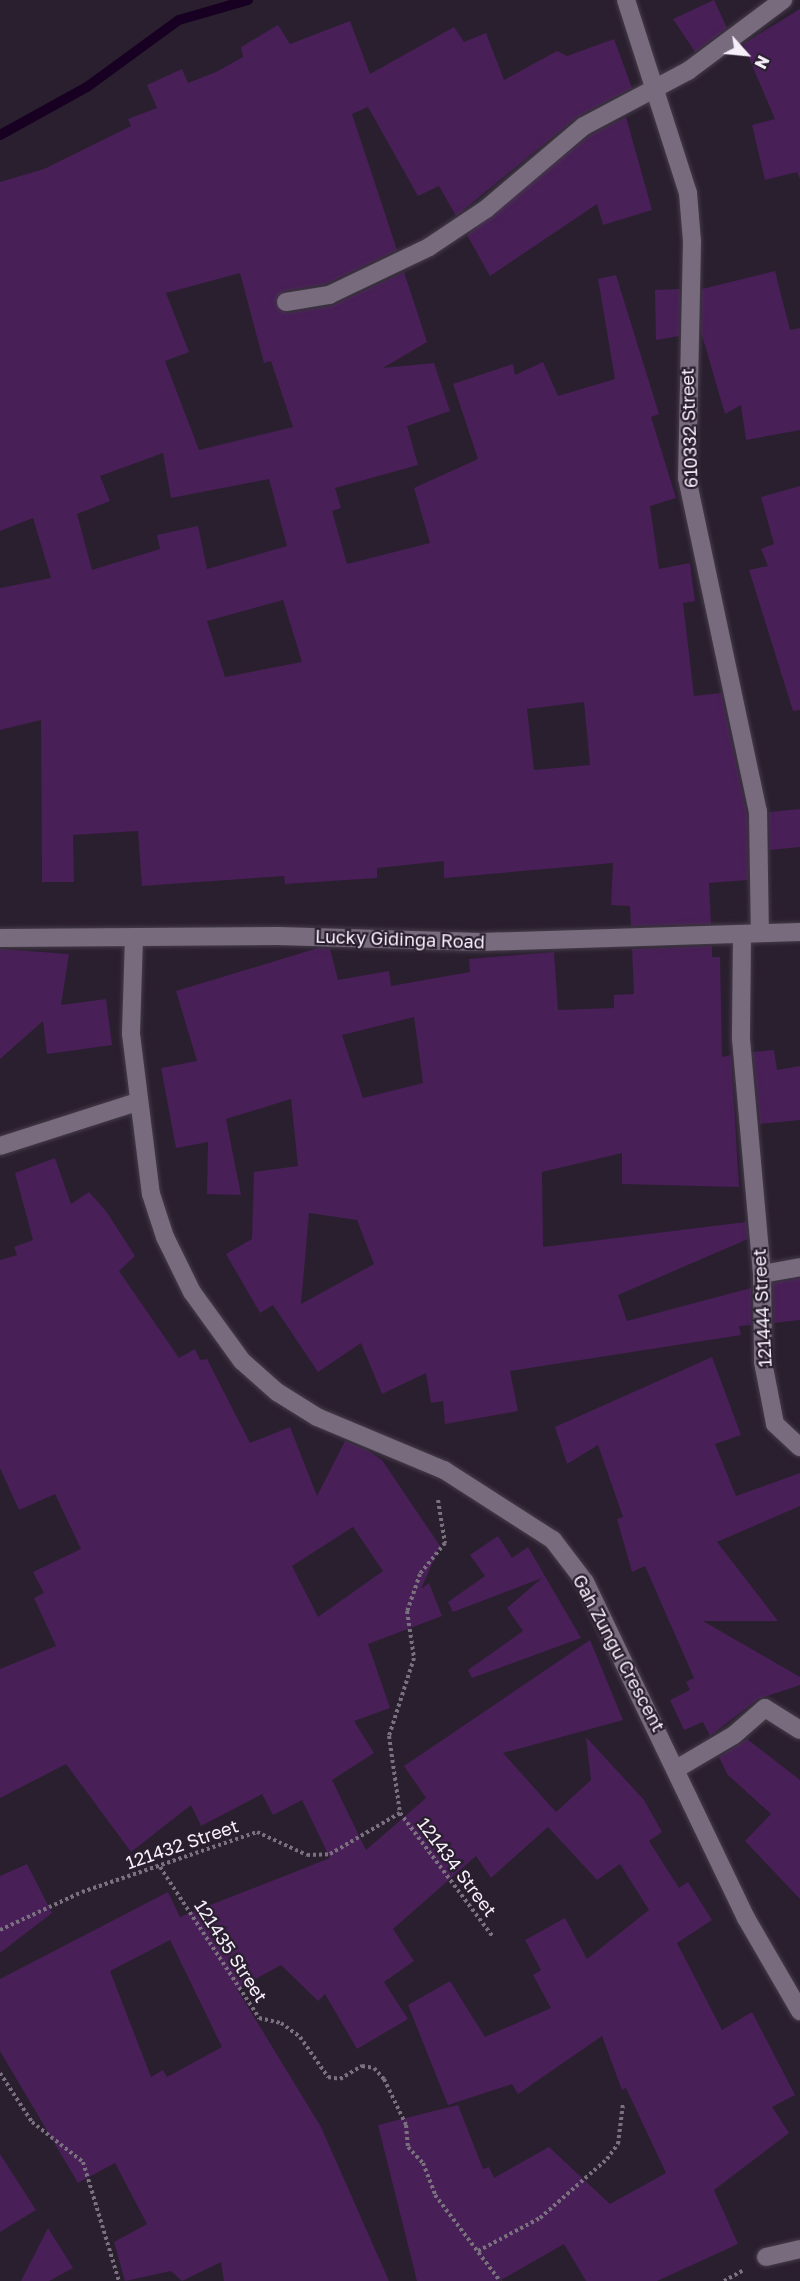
<!DOCTYPE html>
<style>
body{margin:0}
#map{position:relative;width:800px;height:2281px;overflow:hidden;background:#2a1f2f;font-family:"Golos Text",sans-serif}
div>[style]{position:absolute}
.stream>*{height:10px;margin:-5px;padding:0 5px;transform-origin:5px;border-radius:5px;background:#180022}
.building>*{inset:0;background:#481f57}
.path>*{height:4px;margin-top:-2px;transform-origin:0;background:repeating-linear-gradient(90deg,#7a717f 0 3px,transparent 0 6px)}
.roads{filter:drop-shadow(0 0 2px #453c49) drop-shadow(0 0 2px #453c49)}
.minor>*{height:18px;margin:-9px;padding:0 9px;transform-origin:9px;border-radius:9px;background:#786b7e}
span{translate:-50% -50%;white-space:nowrap;text-align:center;line-height:1.15;-webkit-text-stroke:4.5px #2a1f2f;paint-order:stroke}
.street-label{font-size:18px;color:#f6effa}
.north{position:absolute;left:716px;top:24px;width:60px;height:60px;-webkit-text-stroke:4px #2a1f2f;paint-order:stroke;rotate:117deg;font-size:16px;font-weight:700;line-height:24px;text-align:center;color:#f6effa}
.north::after{content:'';display:block;margin:auto;width:21px;height:27px;background:#f6effa;clip-path:polygon(50% 0,100% 100%,50% 72%,0 100%)}
</style>
<div id="map">
<div class="stream">
<i style="left:0;top:135px;width:99px;rotate:-28.9deg"></i>
<i style="left:87px;top:87px;width:114px;rotate:-36.1deg"></i>
<i style="left:179px;top:20px;width:72px;rotate:-16.2deg"></i>
</div>
<div class="building">
<i style="clip-path:polygon(714px 0,727px 28px,695px 52px,673px 19px)"></i>
<i style="clip-path:polygon(800px 9px,800px 179px,797px 172px,765px 180px,752px 125px,775px 119px,743px 44px)"></i>
<i style="clip-path:polygon(evenodd,350px 21px,370px 74px,454px 27px,464px 42px,486px 33px,504px 80px,557px 51px,567px 56px,614px 39px,632px 88px,577px 117px,456px 216px,439px 186px,418px 196px,368px 107px,352px 114px,397px 250px,326px 284px,284px 291px,275px 303px,287px 313px,331px 306px,404px 272px,427px 342px,383px 368px,434px 363px,450px 411px,407px 426px,418px 465px,335px 488px,341px 508px,332px 511px,347px 564px,430px 543px,414px 488px,478px 459px,453px 384px,513px 364px,515px 375px,543px 362px,558px 396px,615px 379px,598px 279px,616px 275px,659px 414px,651px 417px,676px 498px,650px 506px,659px 569px,690px 563px,695px 601px,683px 603px,694px 696px,721px 693px,747px 815px,748px 880px,709px 883px,711px 924px,631px 926px,630px 906px,611px 905px,613px 863px,444px 878px,444px 861px,377px 868px,377px 878px,285px 884px,284px 876px,142px 886px,138px 831px,73px 835px,74px 882px,42px 882px,41px 720px,0 730px,0 588px,51px 578px,33px 518px,0 531px,0 182px,44px 169px,131px 126px,128px 119px,157px 108px,147px 85px,182px 69px,188px 83px,216px 72px,243px 57px,241px 47px,278px 25px,290px 44px,350px 21px,240px 273px,264px 363px,271px 361px,293px 427px,199px 450px,165px 361px,189px 352px,166px 293px,240px 273px,350px 21px,163px 453px,171px 498px,269px 479px,287px 546px,207px 569px,198px 526px,157px 535px,160px 549px,92px 570px,77px 514px,110px 501px,100px 476px,163px 453px,350px 21px,283px 600px,302px 662px,225px 677px,207px 621px,283px 600px,350px 21px,584px 702px,590px 765px,534px 770px,527px 709px,584px 702px)"></i>
<i style="clip-path:polygon(626px 117px,652px 210px,603px 225px,597px 204px,490px 276px,467px 235px,590px 135px)"></i>
<i style="clip-path:polygon(775px 271px,790px 330px,800px 328px,800px 430px,746px 440px,741px 405px,725px 414px,701px 332px,702px 289px)"></i>
<i style="clip-path:polygon(680px 289px,679px 336px,656px 340px,655px 290px)"></i>
<i style="clip-path:polygon(800px 486px,800px 710px,793px 711px,749px 570px,768px 566px,761px 549px,774px 544px,761px 497px)"></i>
<i style="clip-path:polygon(800px 809px,800px 847px,770px 850px,769px 812px)"></i>
<i style="clip-path:polygon(evenodd,712px 946px,712px 957px,720px 957px,722px 1057px,731px 1055px,739px 1187px,622px 1184px,622px 1153px,542px 1172px,543px 1247px,746px 1222px,748px 1239px,618px 1295px,627px 1321px,751px 1288px,751px 1325px,739px 1326px,741px 1335px,510px 1371px,518px 1411px,445px 1424px,443px 1401px,431px 1403px,426px 1373px,382px 1394px,361px 1343px,318px 1372px,273px 1305px,260px 1313px,226px 1254px,252px 1239px,254px 1172px,298px 1166px,291px 1099px,226px 1119px,241px 1195px,207px 1194px,208px 1142px,176px 1148px,161px 1068px,197px 1061px,176px 991px,318px 948px,330px 949px,338px 980px,389px 971px,391px 986px,470px 972px,469px 959px,554px 952px,558px 1010px,614px 1008px,614px 995px,634px 994px,632px 949px,712px 946px,414px 1017px,423px 1083px,363px 1098px,342px 1035px,414px 1017px,712px 946px,309px 1213px,357px 1220px,374px 1264px,301px 1304px,309px 1213px)"></i>
<i style="clip-path:polygon(0 949px,69px 954px,61px 1005px,106px 999px,112px 1045px,47px 1054px,43px 1021px,0 1059px)"></i>
<i style="clip-path:polygon(774px 1050px,777px 1070px,800px 1066px,800px 1120px,760px 1124px,753px 1052px)"></i>
<i style="clip-path:polygon(evenodd,55px 1158px,71px 1204px,89px 1192px,106px 1211px,135px 1256px,119px 1271px,179px 1358px,195px 1349px,200px 1360px,207px 1359px,250px 1443px,290px 1427px,317px 1496px,345px 1441px,367px 1450px,382px 1460px,440px 1546px,421px 1589px,429px 1583px,442px 1616px,368px 1644px,390px 1708px,354px 1721px,374px 1753px,332px 1780px,366px 1850px,426px 1798px,404px 1766px,590px 1640px,623px 1720px,503px 1753px,556px 1812px,591px 1780px,586px 1737px,644px 1800px,662px 1832px,649px 1841px,679px 1888px,688px 1882px,712px 1920px,677px 1943px,722px 2030px,752px 2012px,795px 2095px,772px 2107px,789px 2133px,714px 2190px,738px 2244px,657px 2281px,586px 2281px,564px 2244px,499px 2281px,417px 2281px,378px 2125px,458px 2105px,483px 2169px,489px 2167px,494px 2178px,549px 2147px,610px 2204px,666px 2173px,626px 2088px,622px 2090px,602px 2036px,518px 2094px,512px 2084px,448px 2105px,408px 2005px,450px 1981px,485px 2037px,551px 2008px,533px 1975px,541px 1970px,525px 1940px,565px 1918px,587px 1959px,649px 1910px,620px 1864px,597px 1880px,548px 1827px,491px 1878px,476px 1856px,393px 1929px,414px 1961px,384px 1982px,408px 2019px,357px 2049px,325px 1994px,318px 2001px,281px 1965px,237px 1989px,321px 2127px,389px 2281px,224px 2281px,221px 2262px,182px 2281px,171px 2271px,125px 2281px,114px 2242px,147px 2224px,115px 2163px,78px 2183px,0 2051px,0 1979px,168px 1892px,180px 1917px,330px 1858px,302px 1800px,273px 1815px,262px 1794px,201px 1826px,191px 1805px,131px 1852px,66px 1764px,0 1798px,0 1669px,56px 1646px,34px 1598px,44px 1593px,33px 1572px,81px 1549px,55px 1494px,19px 1510px,0 1468px,0 1260px,17px 1255px,14px 1247px,33px 1240px,15px 1173px,55px 1158px,353px 1527px,383px 1571px,318px 1617px,292px 1566px,353px 1527px,55px 1158px,170px 1940px,222px 2047px,167px 2077px,163px 2070px,151px 2077px,110px 1971px,170px 1940px)"></i>
<i style="clip-path:polygon(800px 1278px,800px 1320px,774px 1323px,773px 1283px)"></i>
<i style="clip-path:polygon(712px 1357px,741px 1435px,715px 1444px,736px 1496px,800px 1473px,800px 1506px,717px 1542px,778px 1621px,703px 1621px,800px 1677px,800px 1685px,758px 1699px,710px 1736px,703px 1722px,684px 1730px,670px 1700px,690px 1690px,686px 1682px,694px 1678px,645px 1566px,632px 1572px,617px 1519px,623px 1517px,598px 1445px,567px 1464px,555px 1427px)"></i>
<i style="clip-path:polygon(498px 1536px,512px 1558px,528px 1547px,581px 1638px,472px 1678px,468px 1670px,523px 1631px,507px 1608px,542px 1578px,453px 1612px,448px 1602px,485px 1576px,470px 1555px)"></i>
<i style="clip-path:polygon(747px 1739px,800px 1780px,800px 1899px,745px 1841px,771px 1814px,727px 1774px,719px 1757px)"></i>
<i style="clip-path:polygon(27px 1864px,52px 1913px,0 1953px,0 1876px)"></i>
<i style="clip-path:polygon(0 2154px,36px 2210px,0 2232px)"></i>
<i style="clip-path:polygon(48px 2228px,73px 2268px,49px 2281px,21px 2281px)"></i>
</div>
<div class="path">
<i style="left:438px;top:1500px;width:44px;rotate:80.8deg"></i>
<i style="left:445px;top:1543px;width:40px;rotate:129deg"></i>
<i style="left:420px;top:1574px;width:39px;rotate:109deg"></i>
<i style="left:407px;top:1611px;width:48px;rotate:81.5deg"></i>
<i style="left:414px;top:1658px;width:82px;rotate:107.8deg"></i>
<i style="left:389px;top:1736px;width:78px;rotate:81.9deg"></i>
<i style="left:400px;top:1813px;width:155px;rotate:53.1deg"></i>
<i style="left:160px;top:1867px;width:181px;rotate:56.7deg"></i>
<i style="left:259px;top:2018px;width:23px;rotate:13deg"></i>
<i style="left:281px;top:2023px;width:24px;rotate:36deg"></i>
<i style="left:300px;top:2037px;width:49px;rotate:55deg"></i>
<i style="left:328px;top:2077px;width:12px;rotate:9deg"></i>
<i style="left:340px;top:2079px;width:26px;rotate:-31deg"></i>
<i style="left:362px;top:2066px;width:12px;rotate:9deg"></i>
<i style="left:374px;top:2068px;width:15px;rotate:48deg"></i>
<i style="left:384px;top:2079px;width:51px;rotate:64.4deg"></i>
<i style="left:406px;top:2125px;width:22px;rotate:85deg"></i>
<i style="left:408px;top:2147px;width:22px;rotate:47deg"></i>
<i style="left:423px;top:2163px;width:34px;rotate:69deg"></i>
<i style="left:435px;top:2195px;width:108px;rotate:52.9deg"></i>
<i style="left:0;top:1930px;width:90px;rotate:-24.9deg"></i>
<i style="left:82px;top:1892px;width:185px;rotate:-18.9deg"></i>
<i style="left:257px;top:1832px;width:55px;rotate:24.7deg"></i>
<i style="left:307px;top:1855px;width:23px;rotate:-2deg"></i>
<i style="left:330px;top:1854px;width:81px;rotate:-30.4deg"></i>
<i style="left:0;top:2073px;width:59px;rotate:56.9deg"></i>
<i style="left:32px;top:2122px;width:65px;rotate:38.1deg"></i>
<i style="left:83px;top:2162px;width:124px;rotate:73.2deg"></i>
<i style="left:478px;top:2251px;width:70px;rotate:-28deg"></i>
<i style="left:540px;top:2218px;width:89px;rotate:-41.4deg"></i>
<i style="left:607px;top:2159px;width:19px;rotate:-54deg"></i>
<i style="left:618px;top:2144px;width:40px;rotate:-82.9deg"></i>
<i style="left:724px;top:2281px;width:21px;rotate:-29deg"></i>
</div>
<div class="roads">
<div class="minor">
<i style="left:626px;top:0;width:203px;rotate:72.2deg"></i>
<i style="left:688px;top:193px;width:49px;rotate:85.3deg"></i>
<i style="left:692px;top:242px;width:236px;rotate:91.2deg"></i>
<i style="left:687px;top:478px;width:340px;rotate:78deg"></i>
<i style="left:758px;top:811px;width:121px;rotate:89.1deg"></i>
<i style="left:286px;top:302px;width:44px;rotate:-9.2deg"></i>
<i style="left:329px;top:295px;width:111px;rotate:-25.6deg"></i>
<i style="left:429px;top:247px;width:69px;rotate:-33.7deg"></i>
<i style="left:486px;top:209px;width:128px;rotate:-40.3deg"></i>
<i style="left:584px;top:126px;width:118px;rotate:-27.9deg"></i>
<i style="left:688px;top:71px;width:119px;rotate:-36.8deg"></i>
<i style="left:742px;top:936px;width:103px;rotate:90.6deg"></i>
<i style="left:741px;top:1039px;width:236px;rotate:84.9deg"></i>
<i style="left:762px;top:1274px;width:88px;rotate:89.3deg"></i>
<i style="left:763px;top:1362px;width:63px;rotate:79deg"></i>
<i style="left:775px;top:1424px;width:34px;rotate:43deg"></i>
<i style="left:134px;top:937px;width:97px;rotate:91.8deg"></i>
<i style="left:131px;top:1034px;width:161px;rotate:82.9deg"></i>
<i style="left:151px;top:1194px;width:45px;rotate:72deg"></i>
<i style="left:165px;top:1237px;width:61px;rotate:63.9deg"></i>
<i style="left:192px;top:1292px;width:85px;rotate:54.1deg"></i>
<i style="left:242px;top:1361px;width:47px;rotate:41.5deg"></i>
<i style="left:277px;top:1392px;width:47px;rotate:32deg"></i>
<i style="left:317px;top:1417px;width:138px;rotate:22.7deg"></i>
<i style="left:444px;top:1470px;width:130px;rotate:32.7deg"></i>
<i style="left:553px;top:1540px;width:53px;rotate:52.7deg"></i>
<i style="left:585px;top:1582px;width:373px;rotate:64.4deg"></i>
<i style="left:746px;top:1918px;width:108px;rotate:59.9deg"></i>
<i style="left:0;top:938px;width:278px;rotate:-0.4deg"></i>
<i style="left:278px;top:936px;width:203px;rotate:1.7deg"></i>
<i style="left:481px;top:942px;width:319px;rotate:-1.8deg"></i>
<i style="left:0;top:1146px;width:144px;rotate:-17.8deg"></i>
<i style="left:762px;top:1274px;width:39px;rotate:-10deg"></i>
<i style="left:678px;top:1768px;width:65px;rotate:-30.5deg"></i>
<i style="left:734px;top:1735px;width:41px;rotate:-41.1deg"></i>
<i style="left:765px;top:1708px;width:41px;rotate:32.2deg"></i>
<i style="left:766px;top:2257px;width:35px;rotate:-13deg"></i>
</div>
</div>
<div class="street-label">
<span style="left:689px;top:428px;rotate:-92deg">610332 Street</span>
<span style="left:400px;top:939px;rotate:2deg">Lucky Gidinga Road</span>
<span style="left:762px;top:1308px;rotate:-93deg">121444 Street</span>
<span style="left:619px;top:1653px;rotate:62deg">Gah Zungu Crescent</span>
<span style="left:182px;top:1844px;rotate:-19deg">121432 Street</span>
<span style="left:457px;top:1867px;rotate:53deg">121434 Street</span>
<span style="left:231px;top:1951px;rotate:57deg">121435 Street</span>
</div>
<div class="north">N</div>
</div>
